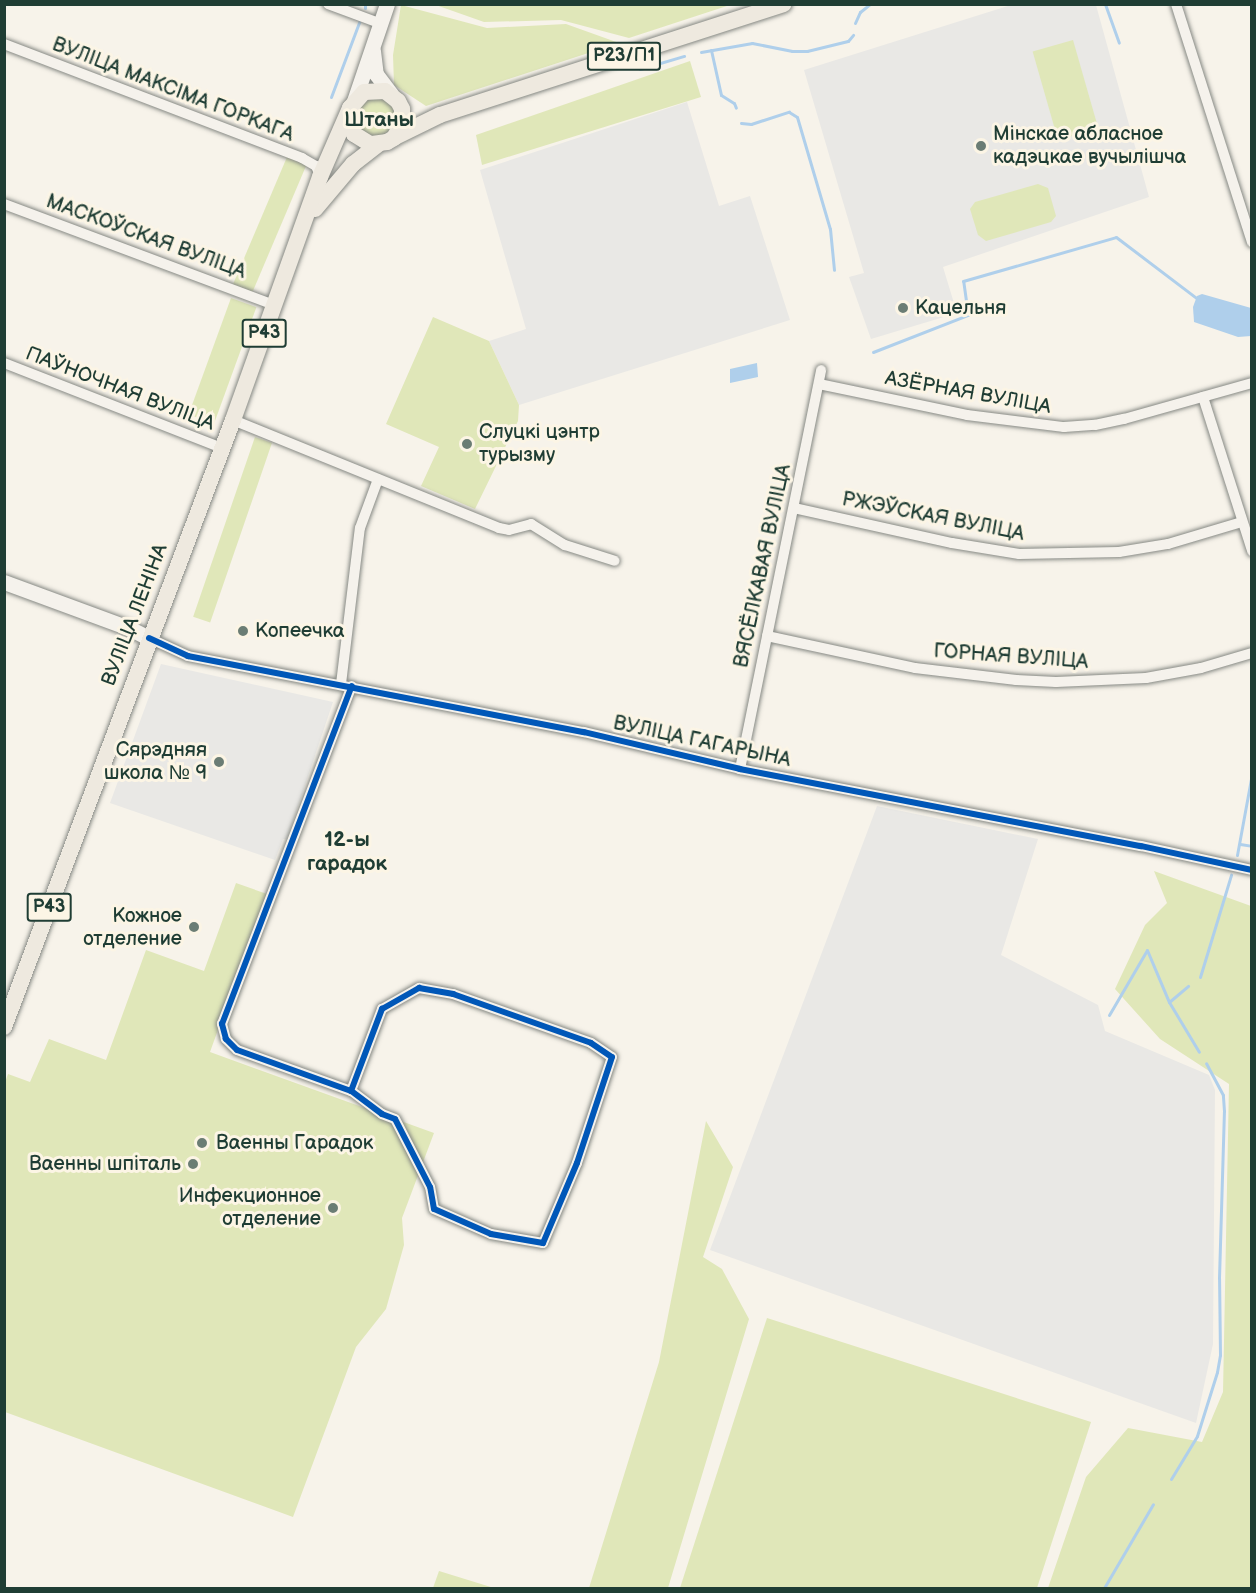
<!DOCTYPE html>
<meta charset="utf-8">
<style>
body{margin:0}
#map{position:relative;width:1256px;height:1593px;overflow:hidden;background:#f7f3ea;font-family:"Balsamiq Sans",sans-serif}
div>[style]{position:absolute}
.built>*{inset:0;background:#e9e8e5}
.green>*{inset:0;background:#e0e7b9;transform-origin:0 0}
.round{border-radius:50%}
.water>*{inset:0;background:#afcfeb}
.stream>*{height:3px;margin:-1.5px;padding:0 1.5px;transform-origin:1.5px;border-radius:1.5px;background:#afcfeb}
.roads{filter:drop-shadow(0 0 2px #868984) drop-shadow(0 0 2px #868984)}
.street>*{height:10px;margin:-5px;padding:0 5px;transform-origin:5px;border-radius:5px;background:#f5f2ec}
.secondary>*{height:15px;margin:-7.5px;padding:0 7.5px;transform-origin:7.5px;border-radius:7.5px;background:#f5f2ec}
.primary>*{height:16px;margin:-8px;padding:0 8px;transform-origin:8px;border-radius:8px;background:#eee9df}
.cycleway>*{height:6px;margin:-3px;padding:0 3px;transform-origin:3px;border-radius:3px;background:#0057b8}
.dots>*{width:16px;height:16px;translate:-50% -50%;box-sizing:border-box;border:3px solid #fcf5e5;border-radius:50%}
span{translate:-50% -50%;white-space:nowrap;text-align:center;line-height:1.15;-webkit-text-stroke:6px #fcf5e5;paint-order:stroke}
.shield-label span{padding:2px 4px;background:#fcf5e5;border:2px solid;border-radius:4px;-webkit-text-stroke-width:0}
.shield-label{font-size:18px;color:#1f3d34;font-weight:700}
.street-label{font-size:20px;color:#1f3d34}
.poi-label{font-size:20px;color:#1f3d34}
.left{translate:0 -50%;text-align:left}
.right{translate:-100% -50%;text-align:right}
.neighbourhood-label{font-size:21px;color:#1f3d34;font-weight:700}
.frame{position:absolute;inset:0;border:6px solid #1f3d34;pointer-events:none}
</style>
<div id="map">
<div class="built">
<i style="clip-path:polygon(1011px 5px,1096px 5px,1149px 197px,943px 267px,957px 313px,871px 339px,849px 277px,864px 273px,804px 70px)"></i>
<i style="clip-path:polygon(687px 102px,719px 206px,750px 196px,790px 320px,519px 405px,489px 341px,526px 329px,480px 170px)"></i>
<i style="clip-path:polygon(161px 664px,333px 702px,287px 839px,283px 839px,275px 860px,110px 803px)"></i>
<i style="clip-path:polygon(877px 806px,1038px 839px,1001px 955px,1098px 1005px,1105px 1031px,1209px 1075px,1215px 1090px,1213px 1344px,1196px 1423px,710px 1250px)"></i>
</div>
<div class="green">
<i style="clip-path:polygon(433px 4px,730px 4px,730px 5px,629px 38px,561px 20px,484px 22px)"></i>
<i style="clip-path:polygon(401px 5px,487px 28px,566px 24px,619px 43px,426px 106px,394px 85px,393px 55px)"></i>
<i style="left:1073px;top:40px;width:92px;height:42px;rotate:74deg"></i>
<i style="clip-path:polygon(690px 61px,701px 97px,482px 165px,476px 135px)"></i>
<i class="round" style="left:356px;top:98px;width:40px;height:40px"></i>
<i style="left:287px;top:157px;width:21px;height:138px;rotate:23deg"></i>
<i style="clip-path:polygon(1038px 184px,1048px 188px,1056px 216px,1051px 222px,986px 241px,978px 235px,970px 209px,975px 202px)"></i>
<i style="left:231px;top:298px;width:27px;height:124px;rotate:20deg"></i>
<i style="clip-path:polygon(433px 317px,489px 341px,519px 405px,518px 421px,475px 509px,421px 486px,439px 447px,386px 424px)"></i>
<i style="left:255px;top:437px;width:18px;height:190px;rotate:19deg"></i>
<i style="clip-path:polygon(1154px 871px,1251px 906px,1251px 1588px,1048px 1588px,1086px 1477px,1128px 1428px,1202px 1442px,1223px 1392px,1229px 1084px,1160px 1039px,1115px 989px,1145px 925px,1167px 903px)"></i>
<i style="clip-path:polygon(236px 883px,267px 894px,210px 1052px,434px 1133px,402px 1218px,404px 1245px,386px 1309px,356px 1347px,293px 1517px,5px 1412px,4px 1085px,8px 1074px,30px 1082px,49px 1039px,106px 1060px,146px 950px,204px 971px)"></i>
<i style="clip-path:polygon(706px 1121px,733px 1167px,703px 1257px,722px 1269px,749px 1319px,668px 1588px,589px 1588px,659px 1362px)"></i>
<i style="clip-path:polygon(767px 1318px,1091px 1422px,1037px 1588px,680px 1588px)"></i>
<i style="clip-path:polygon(439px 1571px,494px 1588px,433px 1588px)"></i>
</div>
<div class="water">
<i style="clip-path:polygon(1202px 294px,1251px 308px,1251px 336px,1238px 337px,1194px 322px,1193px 307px,1197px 296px)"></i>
<i style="clip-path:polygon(757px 363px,758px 377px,730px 383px,730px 369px)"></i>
</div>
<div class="stream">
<i style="left:1105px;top:4px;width:41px;rotate:70.3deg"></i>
<i style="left:365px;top:8px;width:4px;rotate:-90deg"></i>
<i style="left:855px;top:23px;width:12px;rotate:-66deg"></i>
<i style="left:860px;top:12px;width:13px;rotate:-39deg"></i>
<i style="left:711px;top:50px;width:46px;rotate:77.5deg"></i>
<i style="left:721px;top:95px;width:15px;rotate:32deg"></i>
<i style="left:734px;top:103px;width:5px;rotate:68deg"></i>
<i style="left:701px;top:52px;width:52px;rotate:-10deg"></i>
<i style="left:752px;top:43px;width:41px;rotate:11.3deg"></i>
<i style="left:792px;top:51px;width:15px"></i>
<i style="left:807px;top:51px;width:42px;rotate:-13.7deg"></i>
<i style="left:848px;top:41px;width:8px;rotate:-50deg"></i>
<i style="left:640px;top:69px;width:46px;rotate:-16.5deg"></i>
<i style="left:331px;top:97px;width:82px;rotate:-69.4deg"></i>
<i style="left:741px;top:123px;width:10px;rotate:6deg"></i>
<i style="left:751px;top:124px;width:40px;rotate:-18deg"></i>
<i style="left:789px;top:112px;width:9px;rotate:32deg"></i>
<i style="left:797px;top:117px;width:117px;rotate:73.6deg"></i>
<i style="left:830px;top:229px;width:41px;rotate:84.4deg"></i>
<i style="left:873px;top:352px;width:102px;rotate:-21.3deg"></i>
<i style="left:968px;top:315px;width:34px;rotate:-98deg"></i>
<i style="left:963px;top:281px;width:159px;rotate:-16deg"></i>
<i style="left:1116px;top:237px;width:104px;rotate:37.2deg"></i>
<i style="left:1240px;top:844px;width:12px;rotate:9deg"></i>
<i style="left:1237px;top:855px;width:77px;rotate:-79.6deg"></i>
<i style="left:1200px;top:977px;width:107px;rotate:-73.1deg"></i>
<i style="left:1169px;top:1002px;width:58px;rotate:59deg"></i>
<i style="left:1109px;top:1015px;width:75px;rotate:-59.7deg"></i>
<i style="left:1147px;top:950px;width:56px;rotate:67.1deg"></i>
<i style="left:1169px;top:1002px;width:25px;rotate:-40deg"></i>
<i style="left:1171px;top:1479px;width:50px;rotate:-58.8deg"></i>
<i style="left:1197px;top:1436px;width:67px;rotate:-72.6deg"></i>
<i style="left:1217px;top:1372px;width:17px;rotate:-80deg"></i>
<i style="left:1220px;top:1355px;width:77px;rotate:-90.7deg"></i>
<i style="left:1219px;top:1278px;width:167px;rotate:-88.3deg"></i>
<i style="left:1224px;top:1111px;width:16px;rotate:-94deg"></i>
<i style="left:1223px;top:1095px;width:36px;rotate:-118deg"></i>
<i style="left:1104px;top:1588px;width:97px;rotate:-59.7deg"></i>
</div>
<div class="roads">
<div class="street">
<i style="left:328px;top:4px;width:54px;rotate:20.4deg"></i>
<i style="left:1176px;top:4px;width:250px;rotate:72.3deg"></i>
<i style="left:4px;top:44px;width:319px;rotate:20.9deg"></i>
<i style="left:302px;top:158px;width:16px;rotate:30deg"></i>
<i style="left:316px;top:166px;width:13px;rotate:67deg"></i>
<i style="left:4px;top:204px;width:288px;rotate:20.5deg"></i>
<i style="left:4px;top:363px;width:234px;rotate:21.3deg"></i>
<i style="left:819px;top:384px;width:151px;rotate:11.8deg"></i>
<i style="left:967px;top:415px;width:98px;rotate:7.1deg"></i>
<i style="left:1064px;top:427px;width:31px;rotate:-4deg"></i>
<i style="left:1095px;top:425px;width:30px;rotate:-12deg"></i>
<i style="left:1124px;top:419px;width:133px;rotate:-15.7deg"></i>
<i style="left:1203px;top:397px;width:162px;rotate:72.3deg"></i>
<i style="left:233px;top:420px;width:287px;rotate:22.1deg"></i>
<i style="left:499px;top:528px;width:10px;rotate:11deg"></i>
<i style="left:509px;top:530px;width:23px;rotate:-15deg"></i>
<i style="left:531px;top:524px;width:40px;rotate:32deg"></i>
<i style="left:565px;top:545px;width:52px;rotate:17.7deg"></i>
<i style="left:794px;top:508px;width:162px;rotate:12.5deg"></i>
<i style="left:952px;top:543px;width:68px;rotate:9.3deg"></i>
<i style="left:1019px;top:554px;width:100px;rotate:-1.1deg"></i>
<i style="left:1119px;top:552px;width:50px;rotate:-9.3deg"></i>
<i style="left:1168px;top:544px;width:77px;rotate:-16.6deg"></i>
<i style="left:767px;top:636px;width:151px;rotate:12.2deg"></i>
<i style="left:915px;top:668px;width:102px;rotate:6.8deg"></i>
<i style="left:1016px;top:680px;width:40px;rotate:2.9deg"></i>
<i style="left:1056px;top:682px;width:90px;rotate:-2.5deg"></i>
<i style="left:1146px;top:678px;width:56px;rotate:-10.3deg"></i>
<i style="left:1201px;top:668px;width:53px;rotate:-16.4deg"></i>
<i style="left:149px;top:638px;width:43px;rotate:24.8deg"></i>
<i style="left:188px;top:656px;width:403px;rotate:10.9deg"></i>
<i style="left:584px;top:732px;width:160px;rotate:13.3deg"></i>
<i style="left:740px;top:769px;width:408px;rotate:10.9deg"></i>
<i style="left:1141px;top:846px;width:114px;rotate:12.2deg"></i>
<i style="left:341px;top:684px;width:157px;rotate:-83.1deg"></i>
<i style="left:360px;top:528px;width:52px;rotate:-69.8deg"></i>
<i style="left:740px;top:769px;width:407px;rotate:-78.5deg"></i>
<i style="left:351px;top:1091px;width:88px;rotate:-69.3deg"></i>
<i style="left:382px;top:1009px;width:43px;rotate:-29.6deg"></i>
<i style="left:419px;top:988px;width:35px;rotate:10deg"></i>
<i style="left:453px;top:994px;width:146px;rotate:19.5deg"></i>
<i style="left:591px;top:1043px;width:25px;rotate:34deg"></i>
<i style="left:612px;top:1057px;width:112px;rotate:108.3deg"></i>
<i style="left:577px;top:1163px;width:87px;rotate:113deg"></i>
<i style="left:543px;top:1243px;width:53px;rotate:-170.2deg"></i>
<i style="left:491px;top:1234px;width:62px;rotate:-156.3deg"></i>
<i style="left:434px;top:1209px;width:22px;rotate:-100deg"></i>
<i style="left:430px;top:1187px;width:76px;rotate:-117.2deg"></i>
<i style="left:395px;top:1119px;width:14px;rotate:-159deg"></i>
<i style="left:382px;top:1114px;width:39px;rotate:-143deg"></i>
<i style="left:351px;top:1091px;width:121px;rotate:-160.2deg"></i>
<i style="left:237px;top:1050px;width:16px;rotate:-135deg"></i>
<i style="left:226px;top:1039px;width:16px;rotate:-105deg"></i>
<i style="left:222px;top:1024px;width:362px;rotate:-69deg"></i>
</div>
<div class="secondary">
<i style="left:373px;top:51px;width:23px;rotate:83deg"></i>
<i style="left:376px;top:74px;width:25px;rotate:53deg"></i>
<i style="left:354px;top:101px;width:102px;rotate:-71.2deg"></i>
<i style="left:4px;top:582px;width:133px;rotate:20.2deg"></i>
<i style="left:129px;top:628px;width:22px;rotate:27deg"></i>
</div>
<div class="primary">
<i style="left:395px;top:137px;width:50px;rotate:-26.1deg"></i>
<i style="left:440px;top:115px;width:361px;rotate:-17.9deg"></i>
<i style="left:315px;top:209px;width:59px;rotate:-49.8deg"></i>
<i style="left:353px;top:164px;width:33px;rotate:-38deg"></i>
<i style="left:4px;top:1027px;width:649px;rotate:-69.33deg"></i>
<i style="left:233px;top:420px;width:258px;rotate:-70.3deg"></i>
<i style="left:320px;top:177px;width:75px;rotate:-66.5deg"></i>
<i style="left:350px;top:108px;width:21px;rotate:-49deg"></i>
<i style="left:364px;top:92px;width:21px;rotate:-3deg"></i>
<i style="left:385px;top:91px;width:16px;rotate:38deg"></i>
<i style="left:398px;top:101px;width:9px;rotate:63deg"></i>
<i style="left:402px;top:109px;width:15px;rotate:90deg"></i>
<i style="left:402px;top:124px;width:16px;rotate:120deg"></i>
<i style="left:394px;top:138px;width:8px;rotate:150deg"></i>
<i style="left:387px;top:142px;width:17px;rotate:173deg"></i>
<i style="left:370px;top:144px;width:19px;rotate:-148deg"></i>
<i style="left:354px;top:134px;width:18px;rotate:-106deg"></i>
<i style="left:349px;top:117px;width:9px;rotate:-84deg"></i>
</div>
</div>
<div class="cycleway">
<i style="left:149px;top:638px;width:43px;rotate:24.8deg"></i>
<i style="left:188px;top:656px;width:403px;rotate:10.9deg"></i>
<i style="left:584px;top:732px;width:160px;rotate:13.3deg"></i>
<i style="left:740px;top:769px;width:408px;rotate:10.9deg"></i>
<i style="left:1141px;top:846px;width:114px;rotate:12.2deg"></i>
<i style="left:351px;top:1091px;width:88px;rotate:-69.3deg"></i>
<i style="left:382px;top:1009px;width:43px;rotate:-29.6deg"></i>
<i style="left:419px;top:988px;width:35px;rotate:10deg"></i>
<i style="left:453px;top:994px;width:146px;rotate:19.5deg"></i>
<i style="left:591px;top:1043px;width:25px;rotate:34deg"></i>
<i style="left:612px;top:1057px;width:112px;rotate:108.3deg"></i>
<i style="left:577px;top:1163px;width:87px;rotate:113deg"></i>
<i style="left:543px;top:1243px;width:53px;rotate:-170.2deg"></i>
<i style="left:491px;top:1234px;width:62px;rotate:-156.3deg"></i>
<i style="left:434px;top:1209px;width:22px;rotate:-100deg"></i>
<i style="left:430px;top:1187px;width:76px;rotate:-117.2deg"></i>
<i style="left:395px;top:1119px;width:14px;rotate:-159deg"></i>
<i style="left:382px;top:1114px;width:39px;rotate:-143deg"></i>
<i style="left:351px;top:1091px;width:121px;rotate:-160.2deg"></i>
<i style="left:237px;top:1050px;width:16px;rotate:-135deg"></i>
<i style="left:226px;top:1039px;width:16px;rotate:-105deg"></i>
<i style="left:222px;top:1024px;width:362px;rotate:-69deg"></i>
</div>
<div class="dots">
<i style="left:981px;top:146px;background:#6b7d74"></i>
<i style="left:903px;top:308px;background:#6b7d74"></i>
<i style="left:467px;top:444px;background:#6b7d74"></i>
<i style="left:243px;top:631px;background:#6b7d74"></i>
<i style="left:219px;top:762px;background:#6b7d74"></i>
<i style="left:194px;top:927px;background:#6b7d74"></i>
<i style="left:202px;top:1143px;background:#6b7d74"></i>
<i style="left:193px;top:1164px;background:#6b7d74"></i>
<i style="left:333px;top:1208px;background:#6b7d74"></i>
</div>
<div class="shield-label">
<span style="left:624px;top:56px">Р23/П1</span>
<span style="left:264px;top:333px">Р43</span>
<span style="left:49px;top:907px">Р43</span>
</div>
<div class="street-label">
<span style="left:173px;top:90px;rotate:21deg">ВУЛІЦА МАКСІМА ГОРКАГА</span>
<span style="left:146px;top:237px;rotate:20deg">МАСКОЎСКАЯ ВУЛІЦА</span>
<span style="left:120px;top:389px;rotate:21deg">ПАЎНОЧНАЯ ВУЛІЦА</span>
<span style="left:968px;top:393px;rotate:10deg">АЗЁРНАЯ ВУЛІЦА</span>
<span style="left:933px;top:517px;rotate:11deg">РЖЭЎСКАЯ ВУЛІЦА</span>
<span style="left:763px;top:566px;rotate:-78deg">ВЯСЁЛКАВАЯ ВУЛІЦА</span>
<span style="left:135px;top:615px;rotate:-69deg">ВУЛІЦА ЛЕНІНА</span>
<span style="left:1011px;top:657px;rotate:4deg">ГОРНАЯ ВУЛІЦА</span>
<span style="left:702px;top:742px;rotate:12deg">ВУЛІЦА ГАГАРЫНА</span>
</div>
<div class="poi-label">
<span class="left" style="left:993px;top:146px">Мінскае абласное<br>кадэцкае вучылішча</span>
<span class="left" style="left:915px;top:308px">Кацельня</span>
<span class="left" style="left:479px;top:444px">Слуцкі цэнтр<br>турызму</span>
<span class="left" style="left:255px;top:631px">Копеечка</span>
<span class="right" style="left:207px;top:762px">Сярэдняя<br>школа № 9</span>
<span class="right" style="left:182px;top:928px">Кожное<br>отделение</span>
<span class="left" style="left:216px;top:1143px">Ваенны Гарадок</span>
<span class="right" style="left:181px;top:1164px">Ваенны шпіталь</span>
<span class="right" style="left:321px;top:1208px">Инфекционное<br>отделение</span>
</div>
<div class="neighbourhood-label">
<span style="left:379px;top:120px">Штаны</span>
<span style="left:347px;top:852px">12-ы<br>гарадок</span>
</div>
<div class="frame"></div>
</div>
